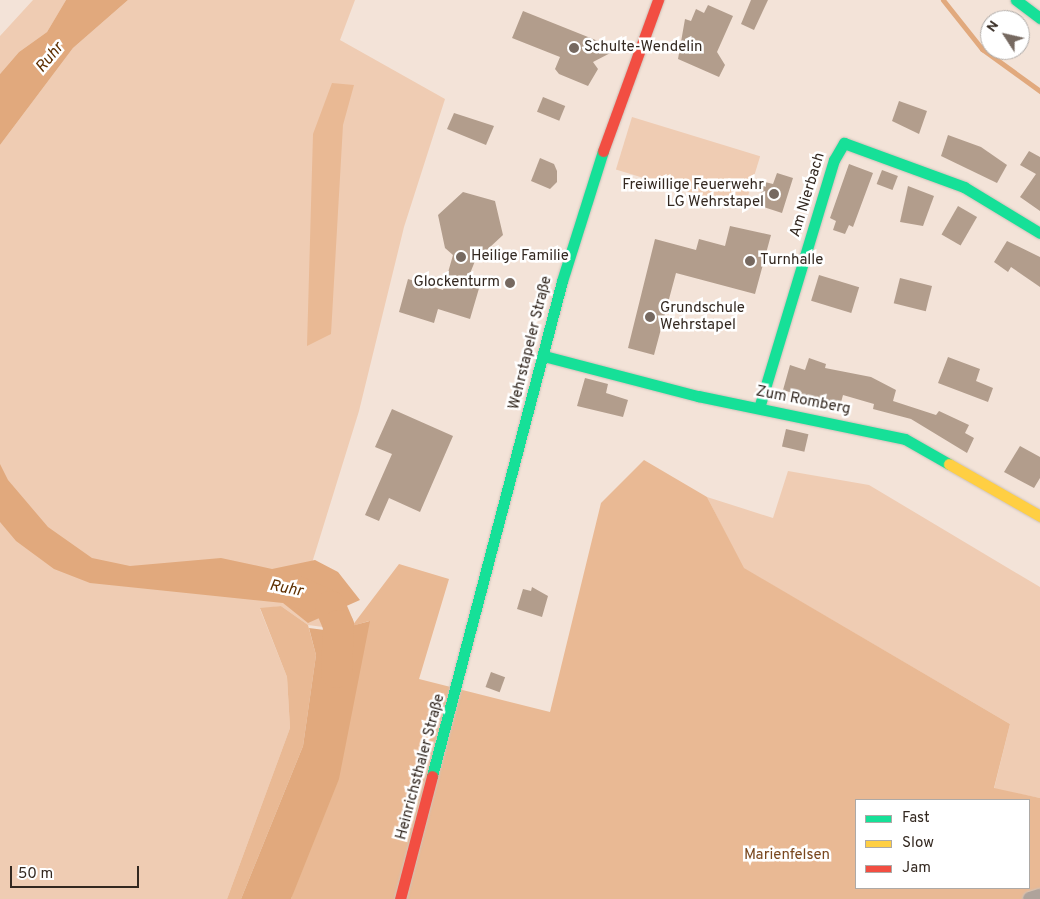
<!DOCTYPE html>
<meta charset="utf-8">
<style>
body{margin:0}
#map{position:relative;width:1040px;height:899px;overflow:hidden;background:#f3e3d8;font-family:Overpass,sans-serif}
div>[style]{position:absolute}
.green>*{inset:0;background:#efccb3;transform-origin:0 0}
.forest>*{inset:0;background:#e9b994}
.water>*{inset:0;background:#e1a97d}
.stream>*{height:5px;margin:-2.5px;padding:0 2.5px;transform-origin:2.5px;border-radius:2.5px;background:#e1a97d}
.river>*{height:31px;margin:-15.5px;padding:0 15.5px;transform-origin:15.5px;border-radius:15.5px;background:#e1a97d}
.building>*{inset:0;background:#b29d8c;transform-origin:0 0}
.roads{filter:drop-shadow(0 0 1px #cec2b9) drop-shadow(0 0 1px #cec2b9)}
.street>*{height:14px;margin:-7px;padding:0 7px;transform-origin:7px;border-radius:7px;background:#afa39b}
.fast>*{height:11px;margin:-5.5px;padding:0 5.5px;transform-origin:5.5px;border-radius:5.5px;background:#16e098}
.slow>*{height:11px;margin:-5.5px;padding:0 5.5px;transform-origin:5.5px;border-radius:5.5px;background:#ffcf43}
.jam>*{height:11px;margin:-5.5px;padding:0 5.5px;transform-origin:5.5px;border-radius:5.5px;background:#f24e42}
.dots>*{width:14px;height:14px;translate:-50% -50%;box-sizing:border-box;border:2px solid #fff;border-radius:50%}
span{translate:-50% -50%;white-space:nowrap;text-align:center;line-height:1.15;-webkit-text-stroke:5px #fff;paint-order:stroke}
.poi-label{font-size:15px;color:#332820}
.left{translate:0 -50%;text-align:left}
.right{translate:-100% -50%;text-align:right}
.street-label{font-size:15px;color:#332820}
.park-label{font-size:15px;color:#79471e}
.water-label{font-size:16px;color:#5e2f00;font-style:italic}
.legend{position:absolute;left:855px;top:799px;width:175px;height:90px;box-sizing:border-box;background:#fff;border:1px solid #ada9a6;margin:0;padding:6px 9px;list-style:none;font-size:15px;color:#332820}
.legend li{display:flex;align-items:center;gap:10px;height:25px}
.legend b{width:25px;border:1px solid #ada9a6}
.north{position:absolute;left:980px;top:10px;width:50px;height:50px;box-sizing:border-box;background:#fff;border:1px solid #ada9a6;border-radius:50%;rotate:305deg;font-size:14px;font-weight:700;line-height:20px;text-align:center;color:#332820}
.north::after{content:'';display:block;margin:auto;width:18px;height:22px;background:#766960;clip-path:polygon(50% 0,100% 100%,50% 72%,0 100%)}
.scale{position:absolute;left:10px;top:866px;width:129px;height:22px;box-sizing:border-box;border:2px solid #332820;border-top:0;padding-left:6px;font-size:15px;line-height:18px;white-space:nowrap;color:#332820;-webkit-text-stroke:4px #fff;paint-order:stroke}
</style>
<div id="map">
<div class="green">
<i style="clip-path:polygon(33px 0,66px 0,47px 32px,19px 52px,0 74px,0 36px)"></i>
<i style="clip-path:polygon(128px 0,355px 0,340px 40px,445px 99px,404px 227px,359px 411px,303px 592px,331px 628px,308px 625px,281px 606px,260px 609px,287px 677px,290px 728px,227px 899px,0 899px,0 145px,73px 48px)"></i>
<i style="left:632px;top:117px;width:134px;height:55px;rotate:17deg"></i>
<i style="clip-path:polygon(788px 471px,869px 485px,1040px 587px,1040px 798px,994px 789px,1010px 724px,743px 568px,707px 497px,773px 518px)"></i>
</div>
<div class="forest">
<i style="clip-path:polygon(332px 83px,354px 85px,343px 125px,331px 334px,307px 346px,313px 134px)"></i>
<i style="clip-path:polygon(evenodd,644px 460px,707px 497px,744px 568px,1010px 724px,994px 788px,1040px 798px,1040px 899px,291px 899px,369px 621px,352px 626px,399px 564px,449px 579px,419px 679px,550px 712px,601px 503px,644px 460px,856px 800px,1029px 800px,1029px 888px,856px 888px,856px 800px)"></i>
<i style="clip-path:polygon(281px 606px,308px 625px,316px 655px,303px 746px,241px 899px,227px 899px,290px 728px,287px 677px,260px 608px)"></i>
</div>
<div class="water">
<i style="clip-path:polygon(66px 0,128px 0,73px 48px,0 145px,0 74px,19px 52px,47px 32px)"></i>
<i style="clip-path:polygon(0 464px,8px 480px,48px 527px,92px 558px,130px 566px,221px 558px,272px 569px,315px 560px,338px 572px,360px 600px,308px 623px,283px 603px,90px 583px,54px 569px,16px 541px,0 522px)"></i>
<i style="clip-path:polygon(370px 621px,339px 779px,291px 899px,241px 899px,303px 746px,316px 655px,309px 628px,332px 631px)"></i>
</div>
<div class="stream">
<i style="left:943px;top:0;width:63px;rotate:51.5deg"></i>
<i style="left:982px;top:49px;width:72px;rotate:35.9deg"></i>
</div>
<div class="river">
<i style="left:297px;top:591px;width:36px;rotate:24deg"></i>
<i style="left:330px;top:606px;width:21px;rotate:67deg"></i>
<i style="left:338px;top:625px;width:47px;rotate:92.4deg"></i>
</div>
<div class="building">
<i style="clip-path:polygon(751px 0,768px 0,754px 30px,741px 24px)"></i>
<i style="clip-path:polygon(708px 5px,733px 16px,717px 52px,725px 65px,719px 77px,678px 59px,685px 19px,691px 21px,696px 9px,704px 13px)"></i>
<i style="clip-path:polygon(523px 11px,618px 49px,593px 62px,598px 69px,588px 86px,559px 74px,555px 69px,560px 57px,512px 38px)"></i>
<i style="left:543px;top:97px;width:24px;height:16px;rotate:22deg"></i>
<i style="clip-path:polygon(899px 101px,927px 111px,919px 134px,892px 121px)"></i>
<i style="clip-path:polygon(454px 113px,494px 126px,486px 145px,447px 129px)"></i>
<i style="clip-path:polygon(948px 135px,981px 147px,1007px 165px,997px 183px,941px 156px)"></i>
<i style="clip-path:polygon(1029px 151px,1040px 157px,1040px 211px,1020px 197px,1036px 174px,1020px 165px)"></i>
<i style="clip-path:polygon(540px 158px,554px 164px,557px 171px,557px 182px,550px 189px,531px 181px)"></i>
<i style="clip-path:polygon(849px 164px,873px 173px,853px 227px,849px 225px,845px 234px,833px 230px,836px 221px,830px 218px)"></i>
<i style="left:882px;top:170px;width:17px;height:15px;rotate:21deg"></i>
<i style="clip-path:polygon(777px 173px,793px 178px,782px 213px,757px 205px,765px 182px,773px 184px)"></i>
<i style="clip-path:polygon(908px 186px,934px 196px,923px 226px,900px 222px)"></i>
<i style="clip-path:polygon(463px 192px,495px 201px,503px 235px,475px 261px,467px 281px,480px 285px,470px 319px,438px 309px,434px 323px,399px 312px,408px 279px,443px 290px,453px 255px,445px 248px,438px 215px)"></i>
<i style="left:958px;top:206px;width:22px;height:33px;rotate:30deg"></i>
<i style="clip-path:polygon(730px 226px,771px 235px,755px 294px,676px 273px,654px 355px,628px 348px,655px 239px,696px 250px,699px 239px,725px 246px)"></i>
<i style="clip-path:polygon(1007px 241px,1040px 257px,1040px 287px,1011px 267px,1008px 272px,994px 262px)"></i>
<i style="left:819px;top:275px;width:42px;height:27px;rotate:17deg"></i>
<i style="left:900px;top:278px;width:33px;height:26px;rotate:14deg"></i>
<i style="clip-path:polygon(948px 357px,980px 369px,976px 381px,993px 388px,988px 402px,938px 383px)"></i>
<i style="clip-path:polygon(809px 358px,826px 364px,825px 368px,871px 377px,896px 390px,893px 401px,936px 415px,939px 411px,969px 425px,965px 433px,974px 438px,967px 453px,911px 419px,873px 409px,874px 404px,843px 395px,839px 410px,828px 409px,814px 405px,815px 400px,783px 390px,790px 365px,805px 370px)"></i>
<i style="clip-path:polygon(585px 378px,608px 384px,606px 393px,628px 400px,623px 417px,577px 406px)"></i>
<i style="clip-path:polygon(392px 409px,453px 436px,420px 512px,389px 498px,379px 521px,365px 515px,392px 454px,375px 447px)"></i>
<i style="left:786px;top:429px;width:23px;height:18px;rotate:13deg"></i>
<i style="clip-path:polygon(1020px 446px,1040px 457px,1040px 478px,1034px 488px,1004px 472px)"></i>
<i style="clip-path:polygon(532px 587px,548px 596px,542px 617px,517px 609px,523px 589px,531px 591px)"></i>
<i style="left:491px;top:672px;width:15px;height:16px;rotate:20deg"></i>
</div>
<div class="roads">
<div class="street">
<i style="left:1030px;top:899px;width:10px;rotate:-17deg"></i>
</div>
<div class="fast">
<i style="left:1016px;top:0;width:30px;rotate:37deg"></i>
<i style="left:544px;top:356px;width:159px;rotate:14.6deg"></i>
<i style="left:698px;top:396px;width:211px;rotate:11.7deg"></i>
<i style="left:905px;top:439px;width:51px;rotate:29.6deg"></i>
<i style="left:759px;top:408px;width:259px;rotate:-73.2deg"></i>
<i style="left:834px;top:160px;width:20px;rotate:-60deg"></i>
<i style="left:844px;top:143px;width:128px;rotate:20.1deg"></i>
<i style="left:964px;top:187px;width:89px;rotate:31.2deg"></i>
<i style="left:432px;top:776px;width:512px;rotate:-75.28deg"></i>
<i style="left:562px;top:281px;width:136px;rotate:-72.5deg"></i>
</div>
<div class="slow">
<i style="left:949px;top:464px;width:105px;rotate:29.7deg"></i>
</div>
<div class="jam">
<i style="left:603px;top:151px;width:161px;rotate:-70deg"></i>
<i style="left:400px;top:899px;width:127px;rotate:-75.4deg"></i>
</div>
</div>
<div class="dots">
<i style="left:574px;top:48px;background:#766960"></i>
<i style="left:774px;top:194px;background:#766960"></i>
<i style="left:461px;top:257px;background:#766960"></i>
<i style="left:750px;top:261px;background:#766960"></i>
<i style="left:510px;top:283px;background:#766960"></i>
<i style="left:650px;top:317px;background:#766960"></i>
</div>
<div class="poi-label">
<span class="left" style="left:584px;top:48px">Schulte-Wendelin</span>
<span class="right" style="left:764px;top:194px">Freiwillige Feuerwehr<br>LG Wehrstapel</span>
<span class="left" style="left:471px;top:257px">Heilige Familie</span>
<span class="left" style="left:760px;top:261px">Turnhalle</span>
<span class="right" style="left:500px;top:283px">Glockenturm</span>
<span class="left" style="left:660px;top:317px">Grundschule<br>Wehrstapel</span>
</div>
<div class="street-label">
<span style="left:808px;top:195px;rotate:-73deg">Am Nierbach</span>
<span style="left:531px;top:343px;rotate:-76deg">Wehrstapeler Straße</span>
<span style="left:803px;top:401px;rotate:11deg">Zum Romberg</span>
<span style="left:421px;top:767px;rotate:-75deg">Heinrichsthaler Straße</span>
</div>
<div class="park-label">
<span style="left:787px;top:856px">Marienfelsen</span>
</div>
<div class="water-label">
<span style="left:50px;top:58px;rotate:-50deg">Ruhr</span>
<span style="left:286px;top:589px;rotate:11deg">Ruhr</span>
</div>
<ul class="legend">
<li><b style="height:6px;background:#16e098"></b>Fast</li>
<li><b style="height:6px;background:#ffcf43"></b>Slow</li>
<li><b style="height:6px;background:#f24e42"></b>Jam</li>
</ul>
<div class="north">N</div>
<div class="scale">50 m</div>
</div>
